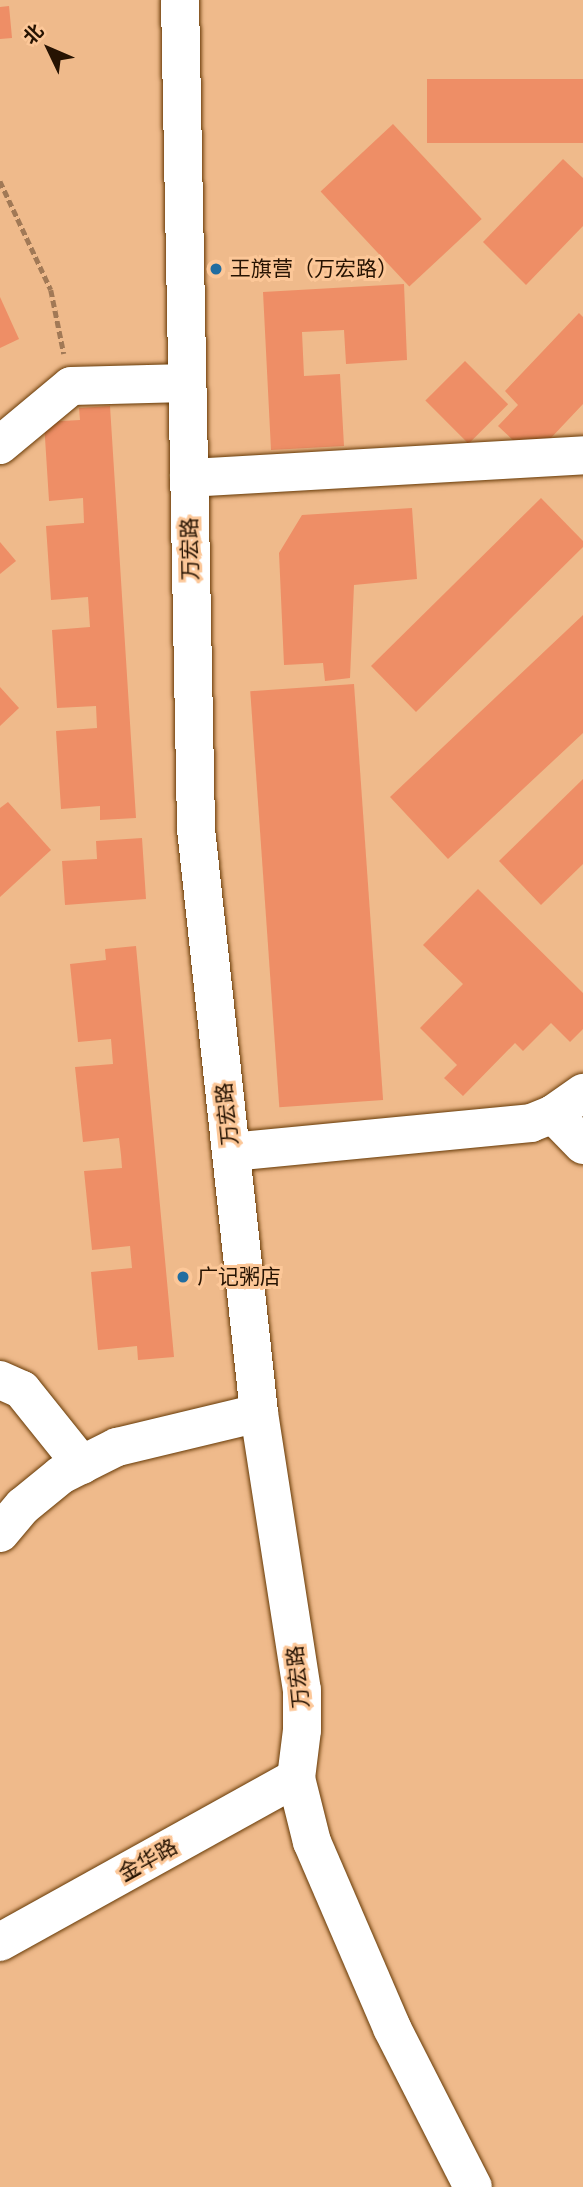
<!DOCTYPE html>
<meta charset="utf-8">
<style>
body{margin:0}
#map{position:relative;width:583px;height:2187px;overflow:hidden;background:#efba8b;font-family:"Fira Sans Condensed","Noto Sans SC",sans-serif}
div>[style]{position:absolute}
.building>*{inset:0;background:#ee8e66;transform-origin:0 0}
.path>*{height:4.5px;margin-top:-2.25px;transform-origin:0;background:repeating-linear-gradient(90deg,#a17956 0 7px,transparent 0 10.5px)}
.roads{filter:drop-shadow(0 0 2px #663905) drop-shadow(0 0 2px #663905)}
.minor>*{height:38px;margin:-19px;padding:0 19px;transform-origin:19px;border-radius:19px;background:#fff}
.dots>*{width:19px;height:19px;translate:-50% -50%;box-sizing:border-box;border:4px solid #fcc798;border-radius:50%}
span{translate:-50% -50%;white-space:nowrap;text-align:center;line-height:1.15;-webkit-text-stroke:6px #fcc798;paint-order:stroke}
.poi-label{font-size:21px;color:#261302}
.left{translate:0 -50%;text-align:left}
.street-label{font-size:21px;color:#261302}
.north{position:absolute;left:14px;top:14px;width:70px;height:70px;-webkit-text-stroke:5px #fcc798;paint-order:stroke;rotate:314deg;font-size:19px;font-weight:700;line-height:28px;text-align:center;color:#261302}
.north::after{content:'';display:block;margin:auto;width:24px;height:32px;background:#261302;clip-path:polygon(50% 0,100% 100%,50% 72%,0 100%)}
</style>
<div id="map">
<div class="building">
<i style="clip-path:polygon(9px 6px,12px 38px,0 39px,0 7px)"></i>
<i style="left:583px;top:79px;width:64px;height:156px;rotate:90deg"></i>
<i style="left:393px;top:124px;width:130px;height:99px;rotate:47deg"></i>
<i style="clip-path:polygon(563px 159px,583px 178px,583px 226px,526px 285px,483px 242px)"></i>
<i style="clip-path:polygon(404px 284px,407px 360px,346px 364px,344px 330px,302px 332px,304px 376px,340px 374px,344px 446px,271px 450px,263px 292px)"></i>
<i style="clip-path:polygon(0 297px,19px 339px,0 348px)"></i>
<i style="clip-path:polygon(579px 313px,583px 317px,583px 404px,532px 458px,498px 426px,518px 405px,505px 391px)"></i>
<i style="left:465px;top:361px;width:61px;height:56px;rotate:45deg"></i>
<i style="clip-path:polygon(110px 406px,136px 818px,100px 820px,100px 806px,61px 809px,56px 731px,97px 728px,96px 706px,57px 708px,52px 630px,90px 627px,88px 597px,51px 600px,46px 526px,84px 523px,83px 498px,49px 501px,44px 422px,80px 420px,79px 408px)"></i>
<i style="clip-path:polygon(541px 498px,583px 541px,583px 547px,416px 712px,371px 666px)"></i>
<i style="clip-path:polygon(412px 508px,417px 579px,354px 585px,350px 678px,325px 681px,323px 663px,284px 665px,279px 553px,302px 515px)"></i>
<i style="clip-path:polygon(0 542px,16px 561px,0 574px)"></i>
<i style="clip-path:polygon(583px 615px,583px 733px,448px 859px,390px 797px)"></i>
<i style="left:354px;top:684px;width:417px;height:104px;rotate:86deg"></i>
<i style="clip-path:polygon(0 687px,19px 708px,0 726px)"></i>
<i style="clip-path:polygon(583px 779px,583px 864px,541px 905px,499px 861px)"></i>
<i style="clip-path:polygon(8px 802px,51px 850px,0 897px,0 808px)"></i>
<i style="clip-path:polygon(142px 838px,146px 899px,65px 905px,62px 861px,97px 859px,96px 841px)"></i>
<i style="clip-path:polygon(478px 889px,583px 993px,583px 1029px,570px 1042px,551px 1023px,523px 1051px,515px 1043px,463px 1096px,444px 1078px,457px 1065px,420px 1028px,463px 984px,423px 945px)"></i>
<i style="clip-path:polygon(136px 946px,174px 1357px,138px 1360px,137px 1346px,98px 1350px,91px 1272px,132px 1268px,130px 1246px,92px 1250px,84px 1171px,122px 1168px,121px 1155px,119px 1138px,83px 1142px,75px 1067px,113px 1064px,111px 1039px,78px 1042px,70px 964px,106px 960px,105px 949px)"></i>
</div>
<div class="path">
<i style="left:0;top:181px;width:120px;rotate:64.9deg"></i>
<i style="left:51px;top:290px;width:65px;rotate:78.5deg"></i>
</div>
<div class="roads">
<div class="minor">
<i style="left:180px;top:0;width:829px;rotate:88.89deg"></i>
<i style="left:196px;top:829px;width:587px;rotate:83.84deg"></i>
<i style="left:259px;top:1413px;width:280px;rotate:81.2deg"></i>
<i style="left:302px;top:1690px;width:40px;rotate:90deg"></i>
<i style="left:302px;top:1730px;width:48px;rotate:97.1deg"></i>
<i style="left:296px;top:1778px;width:66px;rotate:76deg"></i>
<i style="left:312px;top:1842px;width:202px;rotate:66.7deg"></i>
<i style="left:392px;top:2028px;width:178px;rotate:63deg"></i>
<i style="left:0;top:445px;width:92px;rotate:-39.7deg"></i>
<i style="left:71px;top:386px;width:116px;rotate:-1.5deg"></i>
<i style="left:189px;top:478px;width:395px;rotate:-3.3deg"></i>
<i style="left:553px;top:1114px;width:43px;rotate:45.9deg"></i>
<i style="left:231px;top:1152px;width:301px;rotate:-5.5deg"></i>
<i style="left:531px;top:1123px;width:24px;rotate:-22deg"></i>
<i style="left:553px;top:1114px;width:37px;rotate:-35deg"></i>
<i style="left:0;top:1380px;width:24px;rotate:24deg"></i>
<i style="left:22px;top:1390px;width:96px;rotate:51.3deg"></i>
<i style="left:0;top:1533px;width:35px;rotate:-50deg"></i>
<i style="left:23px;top:1506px;width:49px;rotate:-39.2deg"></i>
<i style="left:61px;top:1475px;width:63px;rotate:-26.6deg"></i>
<i style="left:117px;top:1447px;width:146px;rotate:-13.5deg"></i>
<i style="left:0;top:1942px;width:338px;rotate:-29deg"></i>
</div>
</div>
<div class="dots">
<i style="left:216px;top:269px;background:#216da0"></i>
<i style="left:183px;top:1277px;background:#216da0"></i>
</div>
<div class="poi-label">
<span class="left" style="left:230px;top:269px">王旗营（万宏路）</span>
<span class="left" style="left:197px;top:1277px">广记粥店</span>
</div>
<div class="street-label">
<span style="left:190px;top:549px;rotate:-91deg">万宏路</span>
<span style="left:227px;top:1114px;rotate:-96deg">万宏路</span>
<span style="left:298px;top:1677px;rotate:-96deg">万宏路</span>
<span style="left:148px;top:1860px;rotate:-29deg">金华路</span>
</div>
<div class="north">北</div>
</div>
